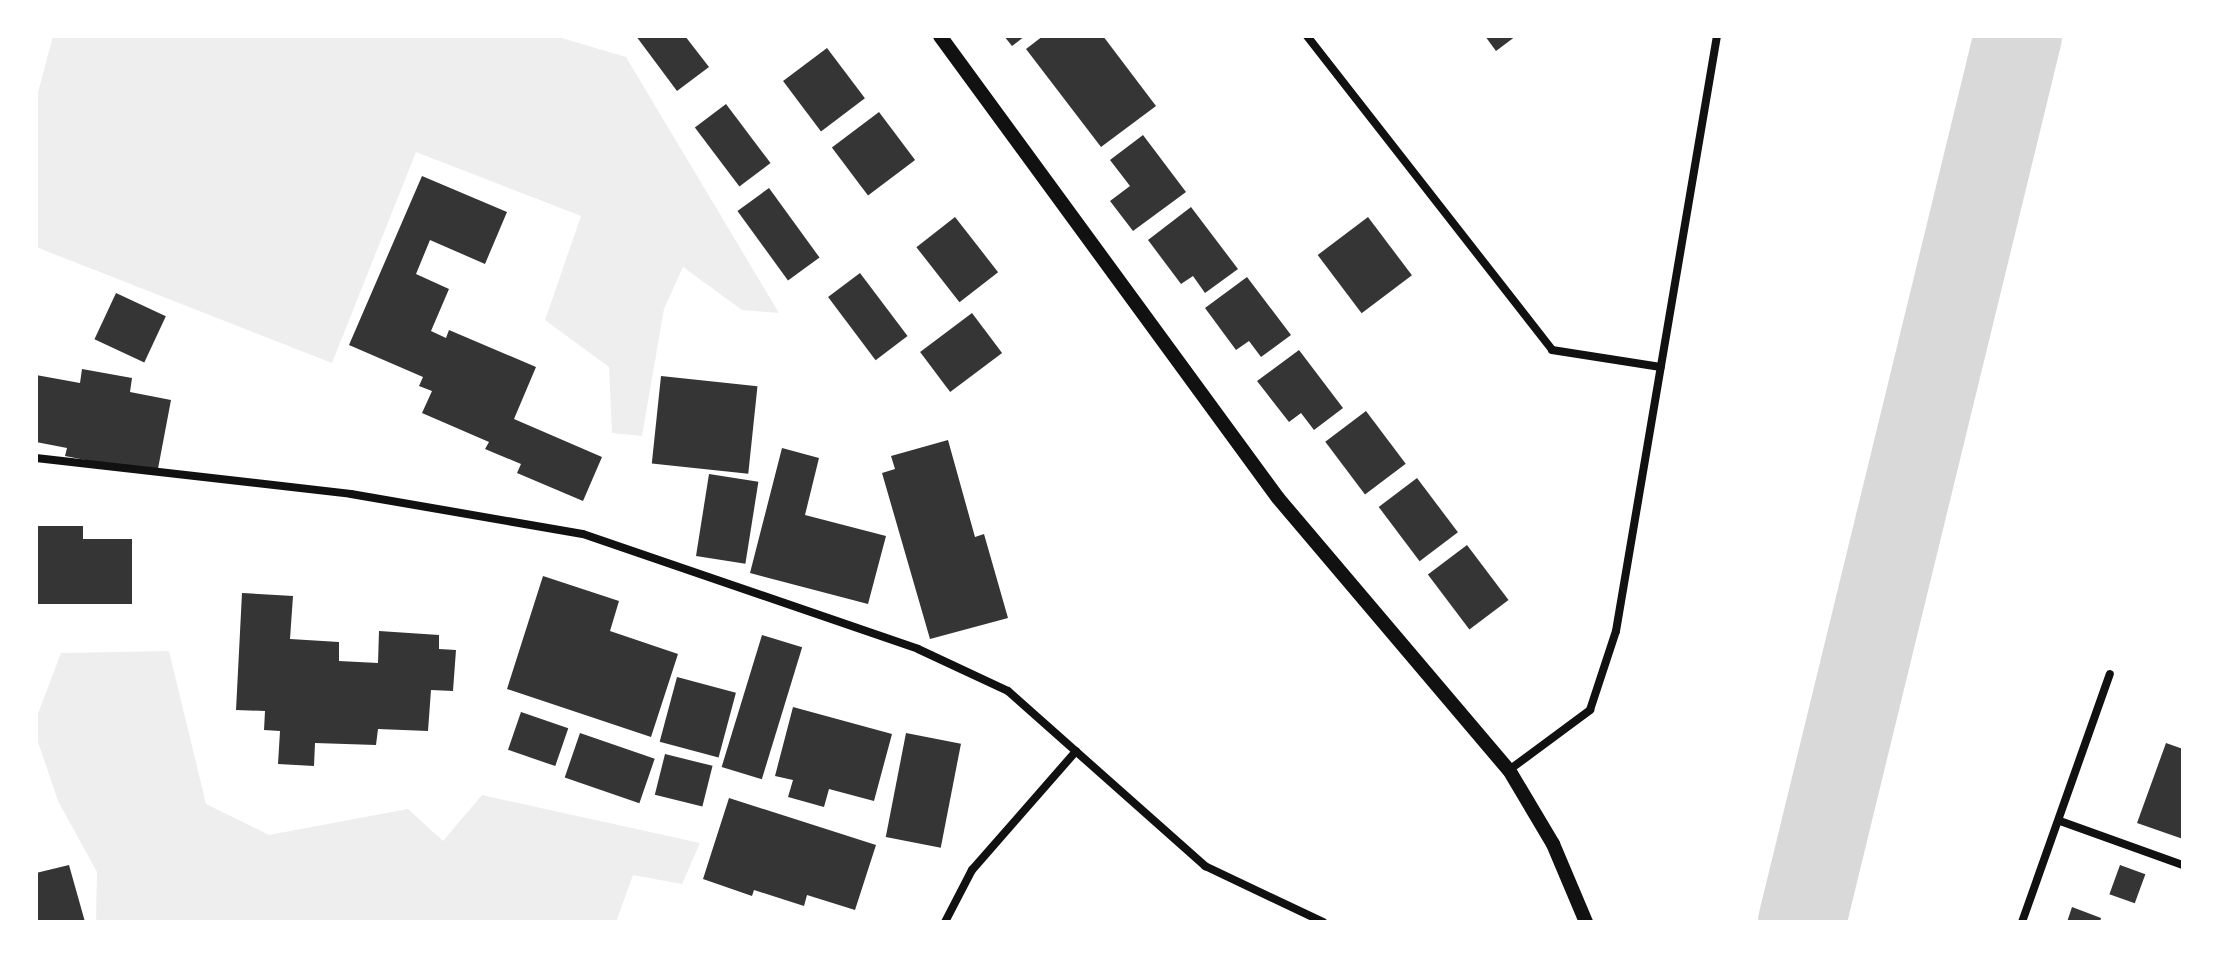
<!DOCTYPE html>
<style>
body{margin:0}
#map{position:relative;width:2219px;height:958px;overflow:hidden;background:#fff;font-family:Cabin,sans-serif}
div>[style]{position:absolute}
.green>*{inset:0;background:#eee}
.river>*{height:88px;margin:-44px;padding:0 44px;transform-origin:44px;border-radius:44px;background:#d9d9d9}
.building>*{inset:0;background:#353535;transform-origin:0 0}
.minor>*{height:8px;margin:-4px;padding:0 4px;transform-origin:4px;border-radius:4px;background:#111}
.tertiary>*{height:14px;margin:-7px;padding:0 7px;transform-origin:7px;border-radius:7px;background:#111}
span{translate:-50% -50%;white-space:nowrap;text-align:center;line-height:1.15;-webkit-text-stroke:7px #fff;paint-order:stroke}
.frame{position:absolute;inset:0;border:38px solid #fff;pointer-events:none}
</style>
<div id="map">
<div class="green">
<i style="clip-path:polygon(53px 36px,555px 36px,626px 57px,779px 313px,742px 310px,683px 267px,664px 309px,642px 436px,612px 433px,609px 367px,545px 320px,581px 216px,416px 152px,332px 363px,36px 247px,36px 100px)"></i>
<i style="clip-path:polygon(169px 651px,206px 804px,269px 835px,408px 809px,443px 841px,482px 795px,700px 843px,682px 884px,633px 875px,616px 922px,96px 922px,97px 872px,58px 801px,36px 736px,36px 719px,61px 653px)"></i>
</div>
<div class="river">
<i style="left:1802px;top:922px;width:912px;rotate:-76.3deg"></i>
</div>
<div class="building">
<i style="clip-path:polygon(636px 36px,685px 36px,709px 67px,677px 91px)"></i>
<i style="clip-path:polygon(1004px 36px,1025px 36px,1012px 46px)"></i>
<i style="clip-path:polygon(1043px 36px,1103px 36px,1156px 106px,1101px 147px,1026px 49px)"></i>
<i style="clip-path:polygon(1485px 36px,1516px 36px,1496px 51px)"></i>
<i style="left:827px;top:48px;width:63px;height:55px;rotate:53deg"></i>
<i style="left:726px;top:104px;width:74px;height:39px;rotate:53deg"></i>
<i style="left:879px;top:112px;width:60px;height:59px;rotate:53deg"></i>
<i style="clip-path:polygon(1143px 135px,1186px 192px,1133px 231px,1110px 201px,1130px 186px,1110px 160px)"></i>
<i style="clip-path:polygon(422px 176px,507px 212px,485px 264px,430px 240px,416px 274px,449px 289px,431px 331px,446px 338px,449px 330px,536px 367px,514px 419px,602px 457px,583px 501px,517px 473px,521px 464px,485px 449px,489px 442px,422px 413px,432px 391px,419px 386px,423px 377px,349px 345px)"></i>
<i style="left:769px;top:188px;width:86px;height:39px;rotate:54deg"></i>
<i style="clip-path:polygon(1191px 207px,1238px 269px,1205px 293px,1193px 276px,1181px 284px,1148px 240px)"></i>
<i style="left:955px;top:217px;width:70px;height:49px;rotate:52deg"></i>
<i style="left:1368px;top:217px;width:73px;height:63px;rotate:53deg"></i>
<i style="left:860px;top:273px;width:79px;height:40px;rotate:53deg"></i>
<i style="clip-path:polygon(1247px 277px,1291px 335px,1261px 357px,1249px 341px,1236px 350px,1205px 308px)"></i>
<i style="left:116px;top:293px;width:55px;height:51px;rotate:25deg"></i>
<i style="left:972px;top:313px;width:50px;height:65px;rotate:53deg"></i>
<i style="clip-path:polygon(1299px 350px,1343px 408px,1314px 430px,1301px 413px,1289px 422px,1257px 381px)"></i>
<i style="clip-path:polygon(82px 369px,132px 378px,130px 392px,171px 400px,157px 474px,65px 456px,67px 448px,36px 442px,36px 375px,80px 383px)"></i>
<i style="left:661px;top:376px;width:97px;height:88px;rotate:6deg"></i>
<i style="left:1366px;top:411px;width:66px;height:51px;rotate:53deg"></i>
<i style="clip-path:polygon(948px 440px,975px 537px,984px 534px,1008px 618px,930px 639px,882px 473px,895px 469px,891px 456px)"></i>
<i style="clip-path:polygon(782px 448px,819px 458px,805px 515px,886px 536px,868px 604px,750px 573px)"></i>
<i style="left:709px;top:474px;width:50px;height:83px;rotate:9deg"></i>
<i style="left:1417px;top:478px;width:68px;height:48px;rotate:53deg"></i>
<i style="clip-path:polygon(36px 526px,83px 526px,83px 539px,132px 539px,132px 604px,36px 604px)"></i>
<i style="left:1467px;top:545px;width:69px;height:49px;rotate:53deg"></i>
<i style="clip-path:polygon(543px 576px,619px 601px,610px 631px,678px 654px,651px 737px,507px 689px)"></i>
<i style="clip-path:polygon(242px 593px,293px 596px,290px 639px,339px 642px,339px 661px,378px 663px,379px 631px,439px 635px,439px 649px,456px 650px,453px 691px,431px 690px,428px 731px,378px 729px,376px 745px,315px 743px,314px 766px,278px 764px,280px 731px,264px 730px,265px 711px,236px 710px)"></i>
<i style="left:762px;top:635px;width:42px;height:138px;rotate:17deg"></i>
<i style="left:677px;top:677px;width:61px;height:67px;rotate:15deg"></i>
<i style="clip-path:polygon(793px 707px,892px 734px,874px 801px,829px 789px,824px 807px,788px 797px,793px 780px,775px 776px)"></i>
<i style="left:521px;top:712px;width:50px;height:40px;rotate:19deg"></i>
<i style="left:580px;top:733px;width:79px;height:47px;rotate:19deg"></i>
<i style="left:906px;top:733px;width:56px;height:106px;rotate:11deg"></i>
<i style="clip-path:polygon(2166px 743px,2183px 749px,2183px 839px,2137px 823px)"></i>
<i style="left:665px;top:754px;width:49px;height:42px;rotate:14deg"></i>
<i style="clip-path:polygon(729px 798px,876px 845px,855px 910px,807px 895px,804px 906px,754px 890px,752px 896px,703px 879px)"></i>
<i style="clip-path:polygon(69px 865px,85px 922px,36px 922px,36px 873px)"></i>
<i style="left:2120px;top:865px;width:27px;height:31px;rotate:20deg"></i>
<i style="clip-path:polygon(2072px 907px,2101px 918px,2100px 922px,2067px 922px)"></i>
</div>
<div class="minor">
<i style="left:1307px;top:36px;width:398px;rotate:52deg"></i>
<i style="left:1552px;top:350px;width:110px;rotate:8.9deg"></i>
<i style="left:36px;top:458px;width:317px;rotate:6.5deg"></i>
<i style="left:351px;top:494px;width:235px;rotate:9.8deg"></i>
<i style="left:583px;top:534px;width:354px;rotate:18.9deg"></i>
<i style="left:918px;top:649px;width:99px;rotate:25deg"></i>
<i style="left:1008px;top:691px;width:264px;rotate:41.6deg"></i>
<i style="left:1205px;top:866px;width:131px;rotate:25.4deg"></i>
<i style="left:1509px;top:770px;width:101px;rotate:-36.5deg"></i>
<i style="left:1590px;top:710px;width:83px;rotate:-71.8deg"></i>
<i style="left:1616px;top:631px;width:604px;rotate:-80.37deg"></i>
<i style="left:2060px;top:821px;width:131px;rotate:19.7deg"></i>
<i style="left:945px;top:922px;width:59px;rotate:-62.6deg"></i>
<i style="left:972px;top:870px;width:158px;rotate:-48.8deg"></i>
<i style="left:2022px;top:922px;width:263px;rotate:-70.5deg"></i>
</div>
<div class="tertiary">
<i style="left:940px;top:36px;width:572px;rotate:53.81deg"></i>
<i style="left:1278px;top:498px;width:357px;rotate:49.7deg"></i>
<i style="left:1509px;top:770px;width:86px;rotate:59.3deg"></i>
<i style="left:1553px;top:844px;width:85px;rotate:67.1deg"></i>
</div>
<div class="frame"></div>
</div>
